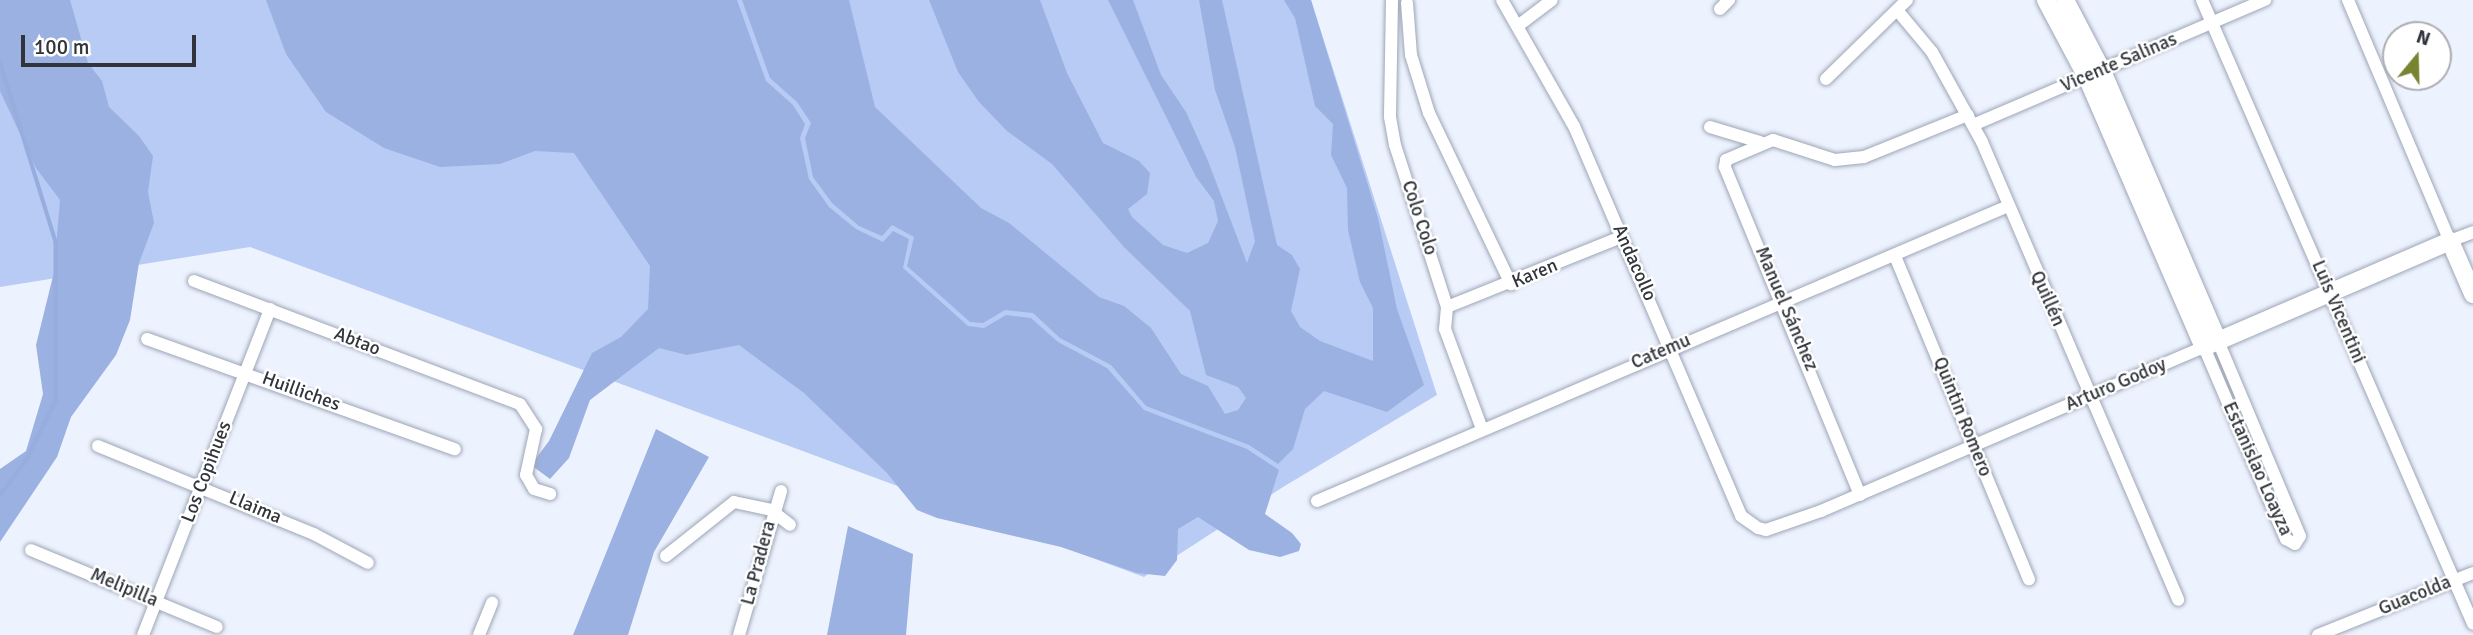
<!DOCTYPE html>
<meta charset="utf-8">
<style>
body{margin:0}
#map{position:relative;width:2473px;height:635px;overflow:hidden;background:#edf3fe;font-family:Signika,sans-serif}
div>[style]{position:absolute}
.green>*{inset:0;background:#b7cbf5}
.forest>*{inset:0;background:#9bb1e1}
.stream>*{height:3.5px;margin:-1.75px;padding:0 1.75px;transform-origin:1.75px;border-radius:1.75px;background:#97addd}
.roads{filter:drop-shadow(0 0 2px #9da5b6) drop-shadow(0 0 2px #9da5b6)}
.street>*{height:12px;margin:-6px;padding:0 6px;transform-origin:6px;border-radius:6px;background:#fff}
.secondary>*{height:18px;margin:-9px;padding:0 9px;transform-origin:9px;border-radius:9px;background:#fff}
span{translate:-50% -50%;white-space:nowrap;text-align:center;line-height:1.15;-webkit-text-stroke:5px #fff;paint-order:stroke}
.street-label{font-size:19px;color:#31353b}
.north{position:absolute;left:2382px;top:21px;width:70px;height:70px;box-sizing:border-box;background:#fff;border:2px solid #adaeb1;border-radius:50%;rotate:19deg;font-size:19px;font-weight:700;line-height:28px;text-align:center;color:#31353b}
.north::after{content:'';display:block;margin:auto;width:24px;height:32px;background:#7a8430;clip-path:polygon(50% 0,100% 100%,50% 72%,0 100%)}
.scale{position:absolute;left:21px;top:35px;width:175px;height:32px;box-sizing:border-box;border:4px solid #31353b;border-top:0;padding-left:9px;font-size:21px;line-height:24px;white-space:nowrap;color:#31353b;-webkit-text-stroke:5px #fff;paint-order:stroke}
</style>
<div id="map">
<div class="green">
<i style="clip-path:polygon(0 0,1311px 0,1437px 395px,1283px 487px,1144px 577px,250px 247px,0 287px)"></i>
</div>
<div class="forest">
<i style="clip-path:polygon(0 0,70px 0,88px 63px,102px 81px,109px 107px,139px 136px,153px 156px,148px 192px,154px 223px,139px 263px,130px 320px,116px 355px,71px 417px,57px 457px,0 542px,0 469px,26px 451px,43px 394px,36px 345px,54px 272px,60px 200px,36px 168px,0 91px)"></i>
<i style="clip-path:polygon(266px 0,737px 0,766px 81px,793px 105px,805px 124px,800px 138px,809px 179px,829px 207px,856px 229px,883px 242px,893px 231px,909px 239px,903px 268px,968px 326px,984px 328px,1006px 315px,1031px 318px,1058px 342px,1107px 368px,1144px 410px,1247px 449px,1279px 470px,1265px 514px,1292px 533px,1301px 544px,1299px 551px,1280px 557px,1249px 550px,1198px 517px,1178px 529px,1177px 560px,1165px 576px,1137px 573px,1061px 547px,937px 518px,917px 510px,887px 473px,804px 393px,739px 345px,687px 355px,659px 348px,590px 400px,569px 458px,550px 479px,531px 465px,549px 441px,592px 353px,621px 337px,648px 309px,650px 266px,574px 153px,535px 151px,500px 164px,440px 167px,384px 148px,326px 112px,286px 54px)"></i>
<i style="clip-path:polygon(742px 0,849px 0,875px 107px,981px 208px,1009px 223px,1099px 297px,1124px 306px,1151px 328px,1181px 374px,1208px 386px,1225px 414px,1238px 410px,1246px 398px,1238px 387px,1206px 375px,1190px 311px,1124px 247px,1052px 164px,1007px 131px,979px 102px,958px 72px,929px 0,1040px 0,1067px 73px,1103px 143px,1139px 161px,1150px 173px,1147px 194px,1128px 209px,1132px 217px,1163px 245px,1187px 253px,1208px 243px,1218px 221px,1214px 201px,1196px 177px,1108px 0,1133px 0,1161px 75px,1186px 112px,1208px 161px,1247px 263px,1255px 241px,1235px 147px,1215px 90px,1199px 0,1222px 0,1277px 245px,1292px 255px,1300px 269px,1291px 311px,1300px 327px,1320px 341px,1373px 361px,1373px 308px,1360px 282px,1348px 230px,1347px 188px,1331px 155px,1333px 124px,1315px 106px,1295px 18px,1284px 0,1311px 0,1378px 218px,1397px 309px,1424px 385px,1387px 412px,1324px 391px,1305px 409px,1293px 449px,1278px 464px,1249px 445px,1146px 406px,1111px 365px,1060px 338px,1033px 313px,1005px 310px,983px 323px,970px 322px,907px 266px,914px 237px,892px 225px,882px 236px,859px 226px,832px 203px,813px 177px,805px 138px,811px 123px,797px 102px,770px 78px)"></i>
<i style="clip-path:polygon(656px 429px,709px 457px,654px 552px,628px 635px,573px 635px)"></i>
<i style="clip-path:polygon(848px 526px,913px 554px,906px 635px,827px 635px)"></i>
</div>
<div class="stream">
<i style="left:0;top:61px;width:189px;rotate:72.8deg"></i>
<i style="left:56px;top:242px;width:159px;rotate:90deg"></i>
<i style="left:56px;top:401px;width:69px;rotate:116.6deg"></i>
<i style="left:25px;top:463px;width:41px;rotate:127.1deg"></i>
</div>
<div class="roads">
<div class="street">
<i style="left:1392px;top:0;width:117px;rotate:91deg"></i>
<i style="left:1390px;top:117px;width:28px;rotate:80deg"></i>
<i style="left:1395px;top:145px;width:170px;rotate:72.2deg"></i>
<i style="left:1447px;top:307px;width:22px;rotate:95deg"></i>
<i style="left:1445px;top:329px;width:107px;rotate:69.7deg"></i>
<i style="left:1502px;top:0;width:145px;rotate:60.3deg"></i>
<i style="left:1574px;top:126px;width:424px;rotate:66.8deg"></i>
<i style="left:1741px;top:516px;width:21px;rotate:35deg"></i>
<i style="left:1758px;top:528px;width:8px;rotate:14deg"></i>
<i style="left:1766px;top:530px;width:58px;rotate:-19.1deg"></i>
<i style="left:1821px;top:511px;width:417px;rotate:-23.2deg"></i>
<i style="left:2204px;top:347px;width:209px;rotate:66.9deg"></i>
<i style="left:2286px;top:539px;width:10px;rotate:29deg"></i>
<i style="left:2295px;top:544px;width:9px;rotate:-58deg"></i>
<i style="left:2300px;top:536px;width:212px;rotate:-112.8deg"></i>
<i style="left:2202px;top:0;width:680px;rotate:66.52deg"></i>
<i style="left:2348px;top:0;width:262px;rotate:67.1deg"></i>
<i style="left:2450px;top:241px;width:25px;rotate:-21deg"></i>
<i style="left:1407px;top:3px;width:52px;rotate:85.6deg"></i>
<i style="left:1411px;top:55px;width:61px;rotate:72.8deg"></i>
<i style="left:1429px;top:113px;width:190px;rotate:64.4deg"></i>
<i style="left:1720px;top:9px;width:13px;rotate:-45deg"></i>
<i style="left:1897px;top:10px;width:55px;rotate:50.2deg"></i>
<i style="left:1932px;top:52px;width:103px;rotate:60.9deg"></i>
<i style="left:1982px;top:142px;width:498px;rotate:66.8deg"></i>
<i style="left:1519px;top:25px;width:41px;rotate:-37.1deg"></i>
<i style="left:1826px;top:79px;width:113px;rotate:-44.3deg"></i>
<i style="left:1973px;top:125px;width:318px;rotate:-23.2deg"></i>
<i style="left:1710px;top:127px;width:52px;rotate:16.7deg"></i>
<i style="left:1895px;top:256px;width:350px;rotate:67.5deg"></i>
<i style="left:194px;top:281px;width:348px;rotate:20.7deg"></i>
<i style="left:520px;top:404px;width:30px;rotate:57deg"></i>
<i style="left:536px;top:429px;width:47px;rotate:102.3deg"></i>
<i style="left:526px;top:475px;width:16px;rotate:60deg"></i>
<i style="left:534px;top:489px;width:17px;rotate:17deg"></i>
<i style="left:1447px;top:307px;width:188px;rotate:-21.9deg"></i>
<i style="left:147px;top:339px;width:327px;rotate:19.7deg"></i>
<i style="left:98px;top:446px;width:233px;rotate:22.2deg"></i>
<i style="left:314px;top:534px;width:61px;rotate:28.2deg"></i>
<i style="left:1860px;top:495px;width:355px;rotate:-112.4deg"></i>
<i style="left:1725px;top:167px;width:7px;rotate:-82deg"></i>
<i style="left:1726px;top:160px;width:51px;rotate:-23.1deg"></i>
<i style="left:1773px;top:140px;width:65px;rotate:17.9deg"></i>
<i style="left:1835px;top:160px;width:29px;rotate:-6deg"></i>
<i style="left:1864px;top:157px;width:112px;rotate:-22deg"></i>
<i style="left:1317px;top:501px;width:749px;rotate:-23.11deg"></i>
<i style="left:31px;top:550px;width:201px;rotate:22.5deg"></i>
<i style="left:666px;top:556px;width:87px;rotate:-38.5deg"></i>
<i style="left:734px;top:502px;width:38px;rotate:12deg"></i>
<i style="left:771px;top:510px;width:24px;rotate:38deg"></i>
<i style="left:143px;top:635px;width:350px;rotate:-68.7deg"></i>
<i style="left:479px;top:635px;width:35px;rotate:-68deg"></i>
<i style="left:739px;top:635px;width:150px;rotate:-73.7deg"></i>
<i style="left:2318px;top:635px;width:167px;rotate:-21.8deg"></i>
</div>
<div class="secondary">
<i style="left:2046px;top:0;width:87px;rotate:62deg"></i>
<i style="left:2087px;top:77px;width:294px;rotate:66.6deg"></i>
<i style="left:2204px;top:347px;width:268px;rotate:-23.3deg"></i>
<i style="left:2450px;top:241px;width:58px;rotate:66.5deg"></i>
<i style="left:2065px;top:0;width:80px;rotate:62.5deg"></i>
<i style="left:2102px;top:71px;width:294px;rotate:66.8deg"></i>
</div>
</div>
<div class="street-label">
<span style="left:2119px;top:63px;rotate:-23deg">Vicente Salinas</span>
<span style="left:1419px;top:218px;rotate:72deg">Colo Colo</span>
<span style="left:1634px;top:263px;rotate:66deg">Andacollo</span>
<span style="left:1535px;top:274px;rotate:-23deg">Karen</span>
<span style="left:2047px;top:299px;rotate:66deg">Quillén</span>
<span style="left:1786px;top:309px;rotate:67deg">Manuel Sánchez</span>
<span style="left:2338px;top:312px;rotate:67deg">Luis Vicentini</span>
<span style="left:357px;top:342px;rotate:21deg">Abtao</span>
<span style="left:1661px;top:352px;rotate:-23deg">Catemu</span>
<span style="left:2116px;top:385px;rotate:-23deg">Arturo Godoy</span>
<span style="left:301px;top:392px;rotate:20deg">Huilliches</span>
<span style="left:1962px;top:417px;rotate:68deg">Quintin Romero</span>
<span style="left:2257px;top:469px;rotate:66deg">Estanislao Loayza</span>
<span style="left:207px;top:472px;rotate:-69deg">Los Copihues</span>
<span style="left:255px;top:508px;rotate:23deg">Llaima</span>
<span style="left:759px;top:563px;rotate:-75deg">La Pradera</span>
<span style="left:124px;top:588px;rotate:23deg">Melipilla</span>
<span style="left:2415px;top:596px;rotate:-22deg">Guacolda</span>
</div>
<div class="north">N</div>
<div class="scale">100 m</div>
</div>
